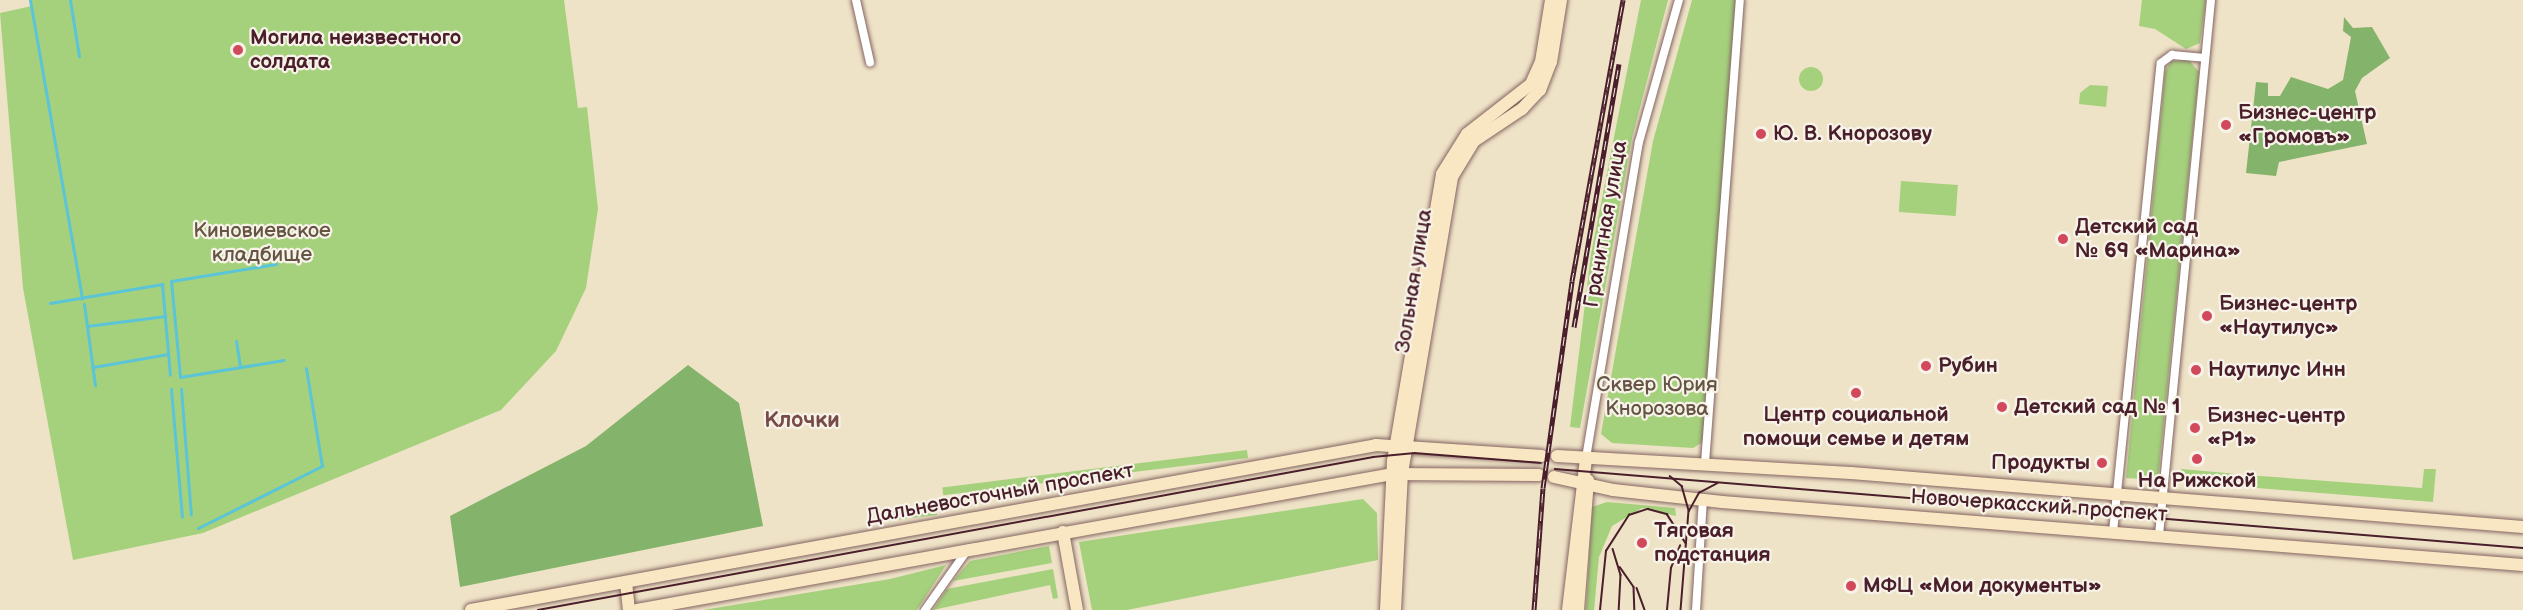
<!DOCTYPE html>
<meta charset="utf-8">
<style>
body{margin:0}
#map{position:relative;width:2523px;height:610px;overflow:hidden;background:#efe3c7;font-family:"Balsamiq Sans",sans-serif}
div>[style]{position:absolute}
.green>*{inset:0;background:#a5d17d;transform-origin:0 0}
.round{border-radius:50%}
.forest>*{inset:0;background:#84b36c}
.stream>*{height:3px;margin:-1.5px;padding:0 1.5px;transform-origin:1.5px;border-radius:1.5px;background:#5bc4d6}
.roads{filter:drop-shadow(0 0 2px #846462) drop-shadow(0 0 2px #846462)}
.street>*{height:8px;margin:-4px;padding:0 4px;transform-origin:4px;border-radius:4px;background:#fff}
.secondary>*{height:12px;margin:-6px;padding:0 6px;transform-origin:6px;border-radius:6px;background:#f9e7c3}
.tram>*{height:1.5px;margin:-0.75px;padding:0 0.75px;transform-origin:0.75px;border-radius:0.75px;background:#4a1f2b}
.rail>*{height:5px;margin-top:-2.5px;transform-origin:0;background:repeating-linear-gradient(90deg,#f7f3e8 0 9px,#4a1f2b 0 18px);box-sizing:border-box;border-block:2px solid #4a1f2b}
.dots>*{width:16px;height:16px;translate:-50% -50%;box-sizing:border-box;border:3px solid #f7f3e8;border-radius:50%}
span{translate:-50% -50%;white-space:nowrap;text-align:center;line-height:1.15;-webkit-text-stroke:4.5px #f7f3e8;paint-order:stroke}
.poi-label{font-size:21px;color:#4a1f2b;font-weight:700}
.left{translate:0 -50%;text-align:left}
.right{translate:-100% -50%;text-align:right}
.street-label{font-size:21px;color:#4a1f2b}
.park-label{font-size:21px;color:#655444}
.neighbourhood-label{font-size:22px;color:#794b48;font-weight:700}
</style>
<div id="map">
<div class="green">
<i style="clip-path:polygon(32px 0,564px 0,578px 108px,587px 107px,598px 209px,586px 288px,556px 351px,501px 410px,203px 533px,73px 560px,23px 288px,0 13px,32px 6px)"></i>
<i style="clip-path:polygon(1641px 0,1668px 0,1632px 138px,1580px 428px,1570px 427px,1591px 254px)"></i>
<i style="clip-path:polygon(1692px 0,1736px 0,1703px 442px,1693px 448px,1612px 443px,1601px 434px,1653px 141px)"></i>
<i style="clip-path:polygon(2142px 0,2206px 0,2200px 43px,2186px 49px,2155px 29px,2139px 26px)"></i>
<i style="clip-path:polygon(2189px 60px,2199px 72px,2158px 480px,2126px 478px,2165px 72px,2171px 61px)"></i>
<i class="round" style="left:1799px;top:67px;width:24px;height:24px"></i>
<i style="clip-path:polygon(2090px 85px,2108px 86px,2106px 107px,2079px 104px,2080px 93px)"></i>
<i style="left:1901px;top:181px;width:57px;height:31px;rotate:4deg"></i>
<i style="left:1247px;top:450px;width:8px;height:307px;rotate:83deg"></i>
<i style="left:2181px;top:469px;width:52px;height:13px;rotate:5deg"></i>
<i style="clip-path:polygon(2424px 469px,2436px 469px,2433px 502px,2245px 487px,2246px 475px,2422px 488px)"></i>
<i style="clip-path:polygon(1363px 499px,1377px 513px,1378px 560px,1127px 610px,1092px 610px,1079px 542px)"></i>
<i style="clip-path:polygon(1607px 502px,1675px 508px,1676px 516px,1642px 508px,1612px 526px,1599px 557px,1594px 610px,1586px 610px,1592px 507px)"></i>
<i style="left:936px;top:507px;width:8px;height:52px;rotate:83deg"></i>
<i style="clip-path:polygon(1049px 546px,1052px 563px,953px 581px,970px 561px)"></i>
<i style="clip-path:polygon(946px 565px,917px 610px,703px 610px,890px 579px)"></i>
<i style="clip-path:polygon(1053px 569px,1058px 598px,1053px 599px,1050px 585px,933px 610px,947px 589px)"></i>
</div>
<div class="forest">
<i style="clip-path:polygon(2344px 17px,2353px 28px,2372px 27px,2390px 58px,2362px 78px,2355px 91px,2367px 144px,2279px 162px,2276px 176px,2246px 173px,2256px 82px,2268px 83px,2268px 96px,2280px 96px,2291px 77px,2328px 89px,2343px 80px,2351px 37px,2343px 31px)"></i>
<i style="clip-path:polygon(688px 365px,739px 403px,763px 526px,460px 587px,450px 516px,586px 446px)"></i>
</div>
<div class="stream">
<i style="left:30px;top:0;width:303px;rotate:80.1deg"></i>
<i style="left:70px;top:0;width:57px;rotate:80.9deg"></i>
<i style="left:276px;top:264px;width:106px;rotate:170.8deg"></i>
<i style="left:171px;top:281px;width:96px;rotate:84.6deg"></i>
<i style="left:180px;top:377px;width:105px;rotate:-9.3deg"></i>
<i style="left:50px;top:303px;width:114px;rotate:-9.6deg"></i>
<i style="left:162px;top:284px;width:91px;rotate:85deg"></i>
<i style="left:84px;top:304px;width:82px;rotate:82.3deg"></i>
<i style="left:87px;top:326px;width:79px;rotate:-7.3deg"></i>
<i style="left:236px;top:341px;width:26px;rotate:81deg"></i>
<i style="left:93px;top:367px;width:76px;rotate:-9.8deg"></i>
<i style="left:171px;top:389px;width:128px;rotate:85.1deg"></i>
<i style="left:181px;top:389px;width:126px;rotate:85.5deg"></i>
<i style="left:198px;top:528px;width:139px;rotate:-26.6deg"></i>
<i style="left:322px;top:466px;width:99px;rotate:-99.3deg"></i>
</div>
<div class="roads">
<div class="street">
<i style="left:856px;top:0;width:64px;rotate:77.3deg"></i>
<i style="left:1586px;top:458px;width:320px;rotate:-80.5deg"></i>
<i style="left:1639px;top:142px;width:148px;rotate:-74.3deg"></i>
<i style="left:1705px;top:463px;width:464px;rotate:-85.7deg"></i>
<i style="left:2113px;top:532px;width:471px;rotate:-84.2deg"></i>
<i style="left:2161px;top:63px;width:14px;rotate:-36deg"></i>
<i style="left:2172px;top:55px;width:33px;rotate:5deg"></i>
<i style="left:2159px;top:535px;width:538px;rotate:-84.45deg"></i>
<i style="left:925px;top:610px;width:75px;rotate:-54.8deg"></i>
<i style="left:1696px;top:610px;width:111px;rotate:-86.4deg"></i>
</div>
<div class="secondary">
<i style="left:1557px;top:456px;width:294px;rotate:3.3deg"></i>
<i style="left:1851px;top:473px;width:674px;rotate:4.59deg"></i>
<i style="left:1554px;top:477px;width:60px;rotate:12.4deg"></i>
<i style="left:1613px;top:490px;width:110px;rotate:6.3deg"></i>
<i style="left:1722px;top:502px;width:803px;rotate:4.5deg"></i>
<i style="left:1063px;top:532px;width:79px;rotate:79.8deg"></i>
<i style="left:626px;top:582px;width:28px;rotate:84deg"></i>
<i style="left:471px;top:610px;width:920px;rotate:-10.33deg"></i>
<i style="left:1376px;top:445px;width:166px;rotate:3.8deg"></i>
<i style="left:637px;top:610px;width:767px;rotate:-10.21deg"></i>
<i style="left:1392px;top:474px;width:147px;rotate:0.4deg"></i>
<i style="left:1386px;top:610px;width:149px;rotate:-87.3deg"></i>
<i style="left:1393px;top:461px;width:291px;rotate:-80.3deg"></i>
<i style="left:1442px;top:174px;width:47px;rotate:-58deg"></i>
<i style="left:1467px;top:134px;width:81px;rotate:-38deg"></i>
<i style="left:1531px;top:84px;width:24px;rotate:-66deg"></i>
<i style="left:1541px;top:62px;width:63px;rotate:-80.8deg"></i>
<i style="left:1395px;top:610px;width:137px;rotate:-87.1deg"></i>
<i style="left:1402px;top:473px;width:300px;rotate:-80.4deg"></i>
<i style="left:1452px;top:177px;width:42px;rotate:-58.6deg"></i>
<i style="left:1474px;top:141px;width:58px;rotate:-33.7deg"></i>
<i style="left:1522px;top:109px;width:26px;rotate:-47deg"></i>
<i style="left:1540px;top:90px;width:30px;rotate:-69deg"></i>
<i style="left:1551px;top:62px;width:63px;rotate:-80.8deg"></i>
<i style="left:1568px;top:610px;width:153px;rotate:-83.2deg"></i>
<i style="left:1578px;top:610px;width:130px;rotate:-85.6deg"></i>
</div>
</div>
<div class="tram">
<i style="left:1555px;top:469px;width:971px;rotate:4.67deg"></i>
<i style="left:1670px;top:476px;width:16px;rotate:40deg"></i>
<i style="left:1682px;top:486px;width:26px;rotate:74deg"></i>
<i style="left:1689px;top:511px;width:99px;rotate:94.6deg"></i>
<i style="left:1689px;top:511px;width:21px;rotate:-61deg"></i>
<i style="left:1699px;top:493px;width:21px;rotate:-28deg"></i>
<i style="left:1613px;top:549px;width:27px;rotate:73deg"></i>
<i style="left:1621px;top:575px;width:35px;rotate:93deg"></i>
<i style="left:1620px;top:567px;width:24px;rotate:55deg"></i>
<i style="left:1634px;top:587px;width:23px;rotate:88deg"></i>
<i style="left:1637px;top:588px;width:23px;rotate:70deg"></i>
<i style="left:538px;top:610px;width:849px;rotate:-10.38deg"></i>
<i style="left:1373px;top:457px;width:42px;rotate:-5.4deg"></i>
<i style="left:1415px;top:453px;width:126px;rotate:4.5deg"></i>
<i style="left:1600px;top:610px;width:59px;rotate:-84.2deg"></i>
<i style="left:1606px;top:551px;width:43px;rotate:-57.4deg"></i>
<i style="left:1629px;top:515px;width:20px;rotate:-18deg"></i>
<i style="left:1648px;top:509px;width:20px;rotate:15deg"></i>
<i style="left:1667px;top:514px;width:35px;rotate:57deg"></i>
<i style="left:1667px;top:610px;width:42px;rotate:-84.6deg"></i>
<i style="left:1671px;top:568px;width:24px;rotate:-68deg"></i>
</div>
<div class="rail">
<i style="left:1574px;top:327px;width:267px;rotate:-80.3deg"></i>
<i style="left:1534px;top:610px;width:122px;rotate:-85.8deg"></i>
<i style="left:1543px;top:488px;width:209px;rotate:-82deg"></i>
<i style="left:1572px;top:281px;width:286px;rotate:-79.7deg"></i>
</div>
<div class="dots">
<i style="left:238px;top:50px;background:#d1495b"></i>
<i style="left:2226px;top:125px;background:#d1495b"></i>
<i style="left:1761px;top:134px;background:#d1495b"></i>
<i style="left:2063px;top:239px;background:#d1495b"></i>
<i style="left:2207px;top:316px;background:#d1495b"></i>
<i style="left:1926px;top:366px;background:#d1495b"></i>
<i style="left:2196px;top:370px;background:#d1495b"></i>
<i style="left:1856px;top:393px;background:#d1495b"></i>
<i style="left:2002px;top:407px;background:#d1495b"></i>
<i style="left:2195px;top:428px;background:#d1495b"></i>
<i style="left:2197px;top:459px;background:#d1495b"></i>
<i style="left:2102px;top:463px;background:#d1495b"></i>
<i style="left:1642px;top:543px;background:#d1495b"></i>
<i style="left:1851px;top:586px;background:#d1495b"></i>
</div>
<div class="poi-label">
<span class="left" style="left:250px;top:50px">Могила неизвестного<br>солдата</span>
<span class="left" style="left:2238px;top:125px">Бизнес-центр<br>«Громовъ»</span>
<span class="left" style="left:1773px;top:134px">Ю. В. Кнорозову</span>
<span class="left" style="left:2075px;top:239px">Детский сад<br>№ 69 «Марина»</span>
<span class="left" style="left:2219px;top:316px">Бизнес-центр<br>«Наутилус»</span>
<span class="left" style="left:1938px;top:366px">Рубин</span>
<span class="left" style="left:2208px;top:370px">Наутилус Инн</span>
<span class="left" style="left:2014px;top:407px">Детский сад № 1</span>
<span style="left:1856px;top:427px">Центр социальной<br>помощи семье и детям</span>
<span class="left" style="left:2207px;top:428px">Бизнес-центр<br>«Р1»</span>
<span class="right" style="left:2090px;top:463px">Продукты</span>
<span style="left:2197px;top:481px">На Рижской</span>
<span class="left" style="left:1654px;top:543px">Тяговая<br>подстанция</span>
<span class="left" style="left:1863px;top:586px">МФЦ «Мои документы»</span>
</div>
<div class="street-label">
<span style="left:1606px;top:224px;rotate:-80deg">Гранитная улица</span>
<span style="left:1414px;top:281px;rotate:-81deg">Зольная улица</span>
<span style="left:1000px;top:494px;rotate:-10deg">Дальневосточный проспект</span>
<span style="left:2039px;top:506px;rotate:4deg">Новочеркасский проспект</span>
</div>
<div class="park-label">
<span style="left:262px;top:243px">Киновиевское<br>кладбище</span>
<span style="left:1657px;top:397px">Сквер Юрия<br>Кнорозова</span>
</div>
<div class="neighbourhood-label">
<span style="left:802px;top:421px">Клочки</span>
</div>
</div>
